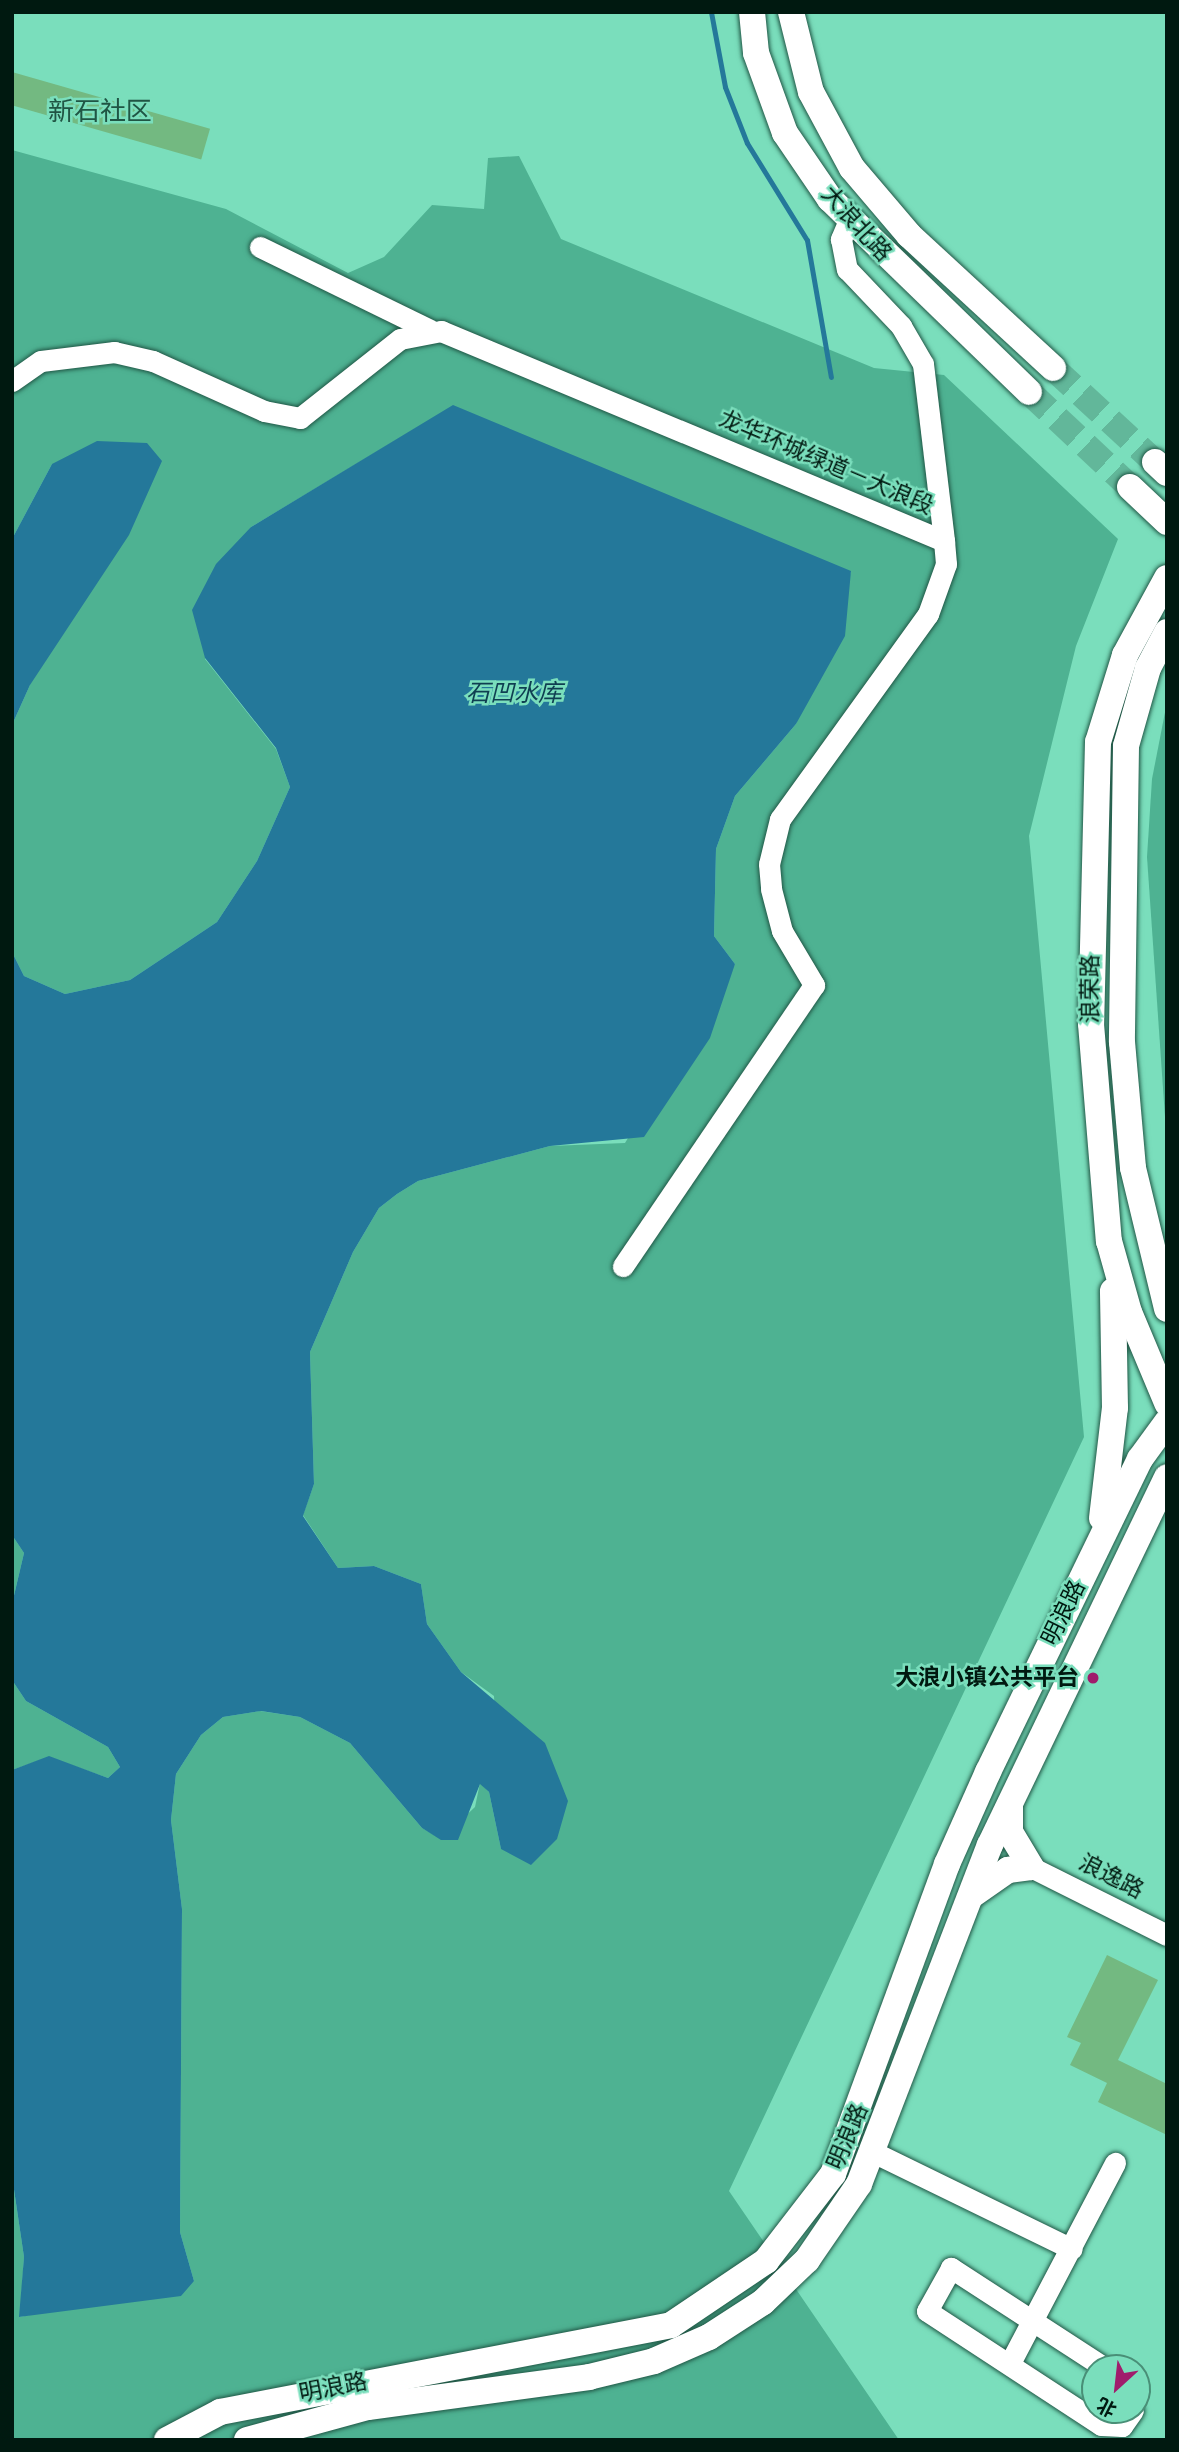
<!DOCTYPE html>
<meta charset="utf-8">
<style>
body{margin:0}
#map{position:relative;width:1179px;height:2452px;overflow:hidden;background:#7adebc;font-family:"Sofia Sans Condensed","Noto Sans SC",sans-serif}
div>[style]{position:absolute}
.green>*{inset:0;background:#4eb292}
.water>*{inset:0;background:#24789a}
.stream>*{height:5px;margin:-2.5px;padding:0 2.5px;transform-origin:2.5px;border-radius:2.5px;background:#24789a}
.building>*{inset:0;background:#73b981;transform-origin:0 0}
.major-tunnel>*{height:26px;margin-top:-13px;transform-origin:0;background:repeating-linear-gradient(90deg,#62b79a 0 26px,transparent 0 39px)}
.roads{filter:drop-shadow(0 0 2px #215746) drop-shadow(0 0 2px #215746)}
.minor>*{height:21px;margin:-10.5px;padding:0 10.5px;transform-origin:10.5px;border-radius:10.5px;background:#fff}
.major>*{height:26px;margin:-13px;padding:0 13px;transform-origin:13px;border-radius:13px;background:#fff}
.dots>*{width:19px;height:19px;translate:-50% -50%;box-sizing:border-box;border:4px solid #7adebc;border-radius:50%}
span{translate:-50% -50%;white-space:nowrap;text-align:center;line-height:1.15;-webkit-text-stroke:5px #7adebc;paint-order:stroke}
.street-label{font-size:23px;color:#001910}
.poi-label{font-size:23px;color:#001910;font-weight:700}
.right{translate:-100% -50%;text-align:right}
.water-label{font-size:24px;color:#0f3e51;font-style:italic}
.quarter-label{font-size:26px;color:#205544}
.frame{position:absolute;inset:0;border:14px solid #001910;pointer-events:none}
.north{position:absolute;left:1081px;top:2354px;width:70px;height:70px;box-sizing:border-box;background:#7adebc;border:2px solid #498f77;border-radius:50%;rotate:207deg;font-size:19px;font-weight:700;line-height:28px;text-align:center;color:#001910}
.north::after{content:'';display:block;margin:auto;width:24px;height:32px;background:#a01c6c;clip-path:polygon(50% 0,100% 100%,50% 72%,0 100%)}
</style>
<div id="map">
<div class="green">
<i style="clip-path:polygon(12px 150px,226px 209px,348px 273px,384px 257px,432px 205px,484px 209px,488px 158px,519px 156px,561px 239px,874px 368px,944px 375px,1118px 539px,1076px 646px,1029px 836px,1084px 1437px,729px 2191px,899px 2440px,12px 2440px,12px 2176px,24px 2257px,20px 2317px,194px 2281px,180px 2232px,182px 1909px,171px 1820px,176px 1774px,201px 1735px,223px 1717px,260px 1711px,300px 1717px,350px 1743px,422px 1828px,441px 1839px,475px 1807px,480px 1783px,489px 1792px,501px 1849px,494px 1696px,461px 1672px,427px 1624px,421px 1584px,374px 1566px,338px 1568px,303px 1515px,314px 1484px,310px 1352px,353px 1252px,379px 1208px,397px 1194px,418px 1181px,550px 1146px,625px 1143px,735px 964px,714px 936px,716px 849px,735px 796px,796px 724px,851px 572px,453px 406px,251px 527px,205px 659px,276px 749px,290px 787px,257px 861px,217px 922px,130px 980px,65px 994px,24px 976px,12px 952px,12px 725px,30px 685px,52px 464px,12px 539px)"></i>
<i style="clip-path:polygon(1167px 702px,1167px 1146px,1147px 857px,1152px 779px)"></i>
<i style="clip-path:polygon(12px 1535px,24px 1553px,12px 1604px)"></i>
<i style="clip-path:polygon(12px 1680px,26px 1701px,108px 1747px,120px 1767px,108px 1778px,49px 1757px,12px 1770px)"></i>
</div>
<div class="water">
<i style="clip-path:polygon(453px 405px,851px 571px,845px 636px,796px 724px,735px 796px,716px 849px,714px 936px,735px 964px,710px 1038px,644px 1137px,550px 1146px,418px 1181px,397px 1194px,379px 1208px,353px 1252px,310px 1352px,314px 1484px,303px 1516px,338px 1568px,374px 1566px,421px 1584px,427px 1624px,461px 1672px,545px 1743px,568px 1801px,557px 1839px,531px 1865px,501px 1849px,489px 1792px,480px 1784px,458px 1840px,441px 1840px,422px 1828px,350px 1743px,300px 1717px,261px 1711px,223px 1717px,201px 1735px,176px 1774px,171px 1820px,182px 1909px,180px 2232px,194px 2281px,181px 2296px,19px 2317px,24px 2257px,12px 2176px,12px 1770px,49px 1756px,108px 1778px,120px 1767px,108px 1747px,26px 1701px,12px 1680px,12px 1604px,24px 1553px,12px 1535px,12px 952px,24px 976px,65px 994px,130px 980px,217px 922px,257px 861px,290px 787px,276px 748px,205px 658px,192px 610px,216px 564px,251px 527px)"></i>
<i style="clip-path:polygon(97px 441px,147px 443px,162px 461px,129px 535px,30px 685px,12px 725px,12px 539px,52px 464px)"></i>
</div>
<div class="stream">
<i style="left:711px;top:12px;width:76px;rotate:79.4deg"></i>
<i style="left:725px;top:87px;width:60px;rotate:68.6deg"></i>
<i style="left:747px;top:143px;width:114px;rotate:58.3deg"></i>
<i style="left:807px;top:240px;width:139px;rotate:80.1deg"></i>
</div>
<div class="building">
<i style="left:12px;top:72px;width:206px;height:32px;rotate:16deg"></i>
<i style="clip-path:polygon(1107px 1955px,1158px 1980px,1118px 2060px,1167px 2084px,1167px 2135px,1098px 2102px,1107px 2083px,1070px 2065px,1081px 2043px,1067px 2037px)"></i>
</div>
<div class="major-tunnel">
<i style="left:1053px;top:368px;width:139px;rotate:42.7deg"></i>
<i style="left:1029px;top:392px;width:139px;rotate:43.2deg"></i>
</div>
<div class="roads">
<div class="minor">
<i style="left:849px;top:220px;width:21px;rotate:113deg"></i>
<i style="left:841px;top:239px;width:31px;rotate:79deg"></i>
<i style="left:847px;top:269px;width:79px;rotate:46.5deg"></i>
<i style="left:901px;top:326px;width:44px;rotate:59.9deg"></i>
<i style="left:923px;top:364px;width:178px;rotate:83.2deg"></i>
<i style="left:260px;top:247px;width:189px;rotate:26deg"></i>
<i style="left:12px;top:381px;width:35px;rotate:-35deg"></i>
<i style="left:41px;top:361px;width:74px;rotate:-7deg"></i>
<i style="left:114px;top:352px;width:40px;rotate:13deg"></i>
<i style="left:153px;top:361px;width:122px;rotate:24.2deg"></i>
<i style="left:264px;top:411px;width:37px;rotate:11deg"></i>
<i style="left:300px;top:418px;width:127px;rotate:-38.3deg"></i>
<i style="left:400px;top:339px;width:42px;rotate:-11deg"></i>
<i style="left:441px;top:331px;width:545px;rotate:22.66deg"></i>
<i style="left:944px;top:541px;width:23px;rotate:85deg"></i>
<i style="left:946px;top:564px;width:53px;rotate:109.8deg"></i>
<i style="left:928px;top:614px;width:253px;rotate:125.8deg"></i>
<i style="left:780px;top:819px;width:46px;rotate:103.7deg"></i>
<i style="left:769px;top:864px;width:25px;rotate:85deg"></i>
<i style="left:771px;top:889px;width:43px;rotate:75.3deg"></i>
<i style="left:782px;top:931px;width:63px;rotate:59.3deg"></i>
<i style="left:814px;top:985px;width:340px;rotate:124.2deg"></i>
<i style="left:1031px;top:1867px;width:152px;rotate:26.6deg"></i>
<i style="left:873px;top:2152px;width:221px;rotate:26deg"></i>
<i style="left:1010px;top:2363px;width:226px;rotate:-62.3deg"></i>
<i style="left:1105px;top:2368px;width:184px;rotate:-147deg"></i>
<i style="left:951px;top:2268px;width:49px;rotate:119.2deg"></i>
<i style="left:927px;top:2311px;width:208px;rotate:33.2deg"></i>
<i style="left:1101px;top:2425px;width:21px;rotate:3deg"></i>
<i style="left:1122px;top:2426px;width:19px;rotate:-55deg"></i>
</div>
<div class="major">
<i style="left:752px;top:12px;width:41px;rotate:84.4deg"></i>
<i style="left:756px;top:53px;width:85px;rotate:70.1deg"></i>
<i style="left:785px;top:133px;width:80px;rotate:55.7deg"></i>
<i style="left:830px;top:199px;width:277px;rotate:44.1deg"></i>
<i style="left:791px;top:12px;width:82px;rotate:76deg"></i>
<i style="left:811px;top:92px;width:86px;rotate:61.7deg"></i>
<i style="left:852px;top:168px;width:88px;rotate:49.6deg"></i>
<i style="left:909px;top:235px;width:196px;rotate:42.7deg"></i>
<i style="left:1155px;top:462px;width:16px;rotate:43deg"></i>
<i style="left:1130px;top:487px;width:51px;rotate:43.4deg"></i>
<i style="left:1167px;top:578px;width:88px;rotate:118.6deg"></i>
<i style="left:1125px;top:655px;width:91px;rotate:107.2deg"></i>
<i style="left:1098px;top:742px;width:282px;rotate:91.4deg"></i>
<i style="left:1091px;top:1024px;width:218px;rotate:85.3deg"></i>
<i style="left:1109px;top:1241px;width:74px;rotate:74.3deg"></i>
<i style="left:1129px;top:1312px;width:99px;rotate:67.3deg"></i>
<i style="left:1167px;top:632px;width:41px;rotate:117.8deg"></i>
<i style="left:1148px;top:668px;width:81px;rotate:105.8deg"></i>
<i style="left:1126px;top:746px;width:296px;rotate:90.8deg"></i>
<i style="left:1122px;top:1042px;width:126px;rotate:85deg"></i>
<i style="left:1133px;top:1168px;width:145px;rotate:76.4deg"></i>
<i style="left:1102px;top:1518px;width:111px;rotate:-83.3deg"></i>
<i style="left:1115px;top:1408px;width:117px;rotate:-91deg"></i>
<i style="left:1010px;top:1805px;width:27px;rotate:90deg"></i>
<i style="left:1010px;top:1832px;width:41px;rotate:59deg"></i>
<i style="left:972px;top:1895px;width:44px;rotate:-34.8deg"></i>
<i style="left:1008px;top:1870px;width:23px;rotate:-7deg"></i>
<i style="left:167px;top:2440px;width:60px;rotate:-27.8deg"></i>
<i style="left:220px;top:2412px;width:459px;rotate:-10.9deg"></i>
<i style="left:671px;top:2325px;width:115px;rotate:-34deg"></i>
<i style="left:766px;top:2261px;width:110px;rotate:-52.4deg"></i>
<i style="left:833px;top:2174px;width:330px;rotate:-69.8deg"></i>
<i style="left:947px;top:1864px;width:101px;rotate:-66deg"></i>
<i style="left:988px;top:1772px;width:348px;rotate:-64.1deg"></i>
<i style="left:1140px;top:1459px;width:46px;rotate:-53.9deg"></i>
<i style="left:247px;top:2440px;width:125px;rotate:-15.3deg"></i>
<i style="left:368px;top:2407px;width:223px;rotate:-7.7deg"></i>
<i style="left:589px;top:2377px;width:67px;rotate:-13.8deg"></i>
<i style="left:654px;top:2361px;width:60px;rotate:-23.6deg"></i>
<i style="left:709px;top:2337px;width:64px;rotate:-32.9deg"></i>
<i style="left:763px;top:2302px;width:61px;rotate:-43.7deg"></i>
<i style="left:807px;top:2260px;width:92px;rotate:-55.6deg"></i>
<i style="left:859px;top:2184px;width:363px;rotate:-68.9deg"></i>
<i style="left:990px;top:1845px;width:408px;rotate:-64.3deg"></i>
</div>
</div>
<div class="dots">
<i style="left:1093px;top:1678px;background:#a01c6c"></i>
</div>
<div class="street-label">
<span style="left:856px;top:224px;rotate:48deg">大浪北路</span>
<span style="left:826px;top:463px;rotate:23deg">龙华环城绿道－大浪段</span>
<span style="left:1091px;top:989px;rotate:-90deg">浪荣路</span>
<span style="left:1064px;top:1613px;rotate:-64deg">明浪路</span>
<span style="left:1111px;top:1877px;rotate:27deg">浪逸路</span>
<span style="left:848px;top:2137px;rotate:-67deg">明浪路</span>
<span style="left:333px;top:2388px;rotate:-11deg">明浪路</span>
</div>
<div class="poi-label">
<span class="right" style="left:1079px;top:1678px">大浪小镇公共平台</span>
</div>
<div class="water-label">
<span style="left:514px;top:694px">石凹水库</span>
</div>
<div class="quarter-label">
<span style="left:100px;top:113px">新石社区</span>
</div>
<div class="frame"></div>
<div class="north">北</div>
</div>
